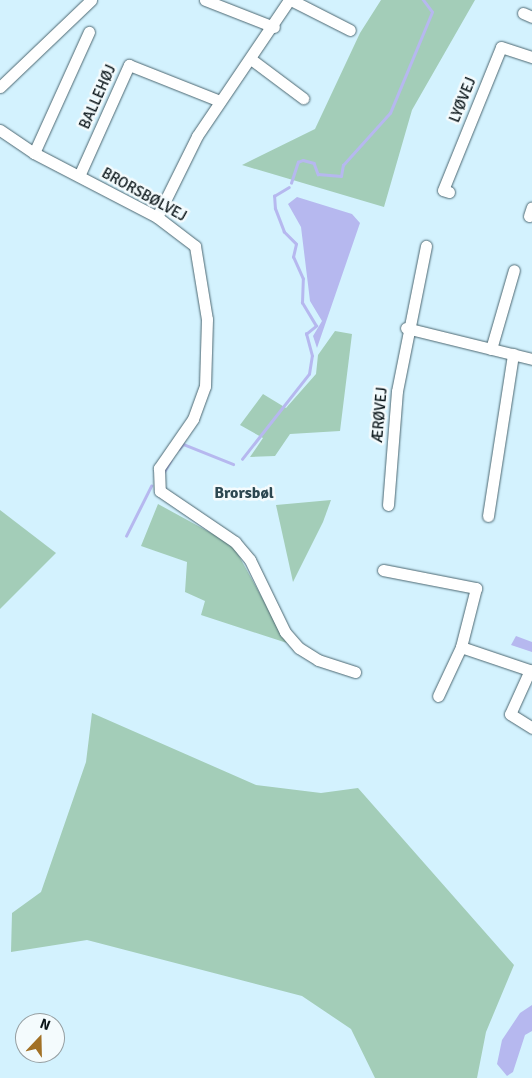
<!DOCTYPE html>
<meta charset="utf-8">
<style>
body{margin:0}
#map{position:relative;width:532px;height:1078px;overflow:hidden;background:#d3f2fe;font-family:Signika,sans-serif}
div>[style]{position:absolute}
.green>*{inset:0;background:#a3cdb8}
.water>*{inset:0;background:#b6b8ef}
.stream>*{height:2.5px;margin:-1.25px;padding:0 1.25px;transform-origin:1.25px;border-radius:1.25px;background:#b6b8ef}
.roads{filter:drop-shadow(0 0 1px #4c6771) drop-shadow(0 0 1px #4c6771)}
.minor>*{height:11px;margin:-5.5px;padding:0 5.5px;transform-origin:5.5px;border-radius:5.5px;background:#fff}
span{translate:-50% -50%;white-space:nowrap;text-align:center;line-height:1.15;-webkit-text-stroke:5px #f4fbfd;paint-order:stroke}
.street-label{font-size:15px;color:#0a1519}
.neighbourhood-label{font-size:16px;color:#2c4750;font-weight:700}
.north{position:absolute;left:15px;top:1013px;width:50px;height:50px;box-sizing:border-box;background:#f4fbfd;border:1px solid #969fa2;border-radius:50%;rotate:21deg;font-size:14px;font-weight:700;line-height:20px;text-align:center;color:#0a1519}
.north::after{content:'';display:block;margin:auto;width:18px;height:22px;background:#a27126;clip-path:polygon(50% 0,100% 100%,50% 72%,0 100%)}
</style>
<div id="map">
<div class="green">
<i style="clip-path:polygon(381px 0,475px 0,412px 110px,384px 207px,242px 165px,315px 129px,360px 33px)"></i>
<i style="clip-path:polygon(335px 331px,352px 334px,340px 431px,290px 434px,275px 456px,250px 457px,263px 438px,240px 425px,263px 394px,286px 408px,316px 374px,318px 355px)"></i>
<i style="clip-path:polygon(331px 500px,323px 522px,293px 582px,276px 505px)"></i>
<i style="clip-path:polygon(158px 504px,233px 545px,287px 643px,201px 615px,205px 601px,185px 592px,187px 562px,141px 546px)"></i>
<i style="clip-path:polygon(0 510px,56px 553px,0 609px)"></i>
<i style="clip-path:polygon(92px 713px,256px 785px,321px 793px,358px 788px,514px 965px,486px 1032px,477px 1078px,375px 1078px,351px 1029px,302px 996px,87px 940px,11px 952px,12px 913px,41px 892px,86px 762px)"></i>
</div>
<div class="water">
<i style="clip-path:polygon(297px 197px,352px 214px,360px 223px,317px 348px,313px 336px,322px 321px,310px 301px,301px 227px,288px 204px)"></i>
<i style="clip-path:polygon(516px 636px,532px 642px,532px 652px,511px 645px)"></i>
<i style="clip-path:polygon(532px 1005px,532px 1031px,525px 1035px,513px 1072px,507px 1076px,497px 1064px,502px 1040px,520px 1013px)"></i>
</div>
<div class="stream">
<i style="left:291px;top:183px;width:22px;rotate:-72deg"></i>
<i style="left:298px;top:162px;width:5px;rotate:-22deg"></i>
<i style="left:303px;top:160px;width:11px;rotate:15deg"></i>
<i style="left:314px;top:163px;width:12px;rotate:70deg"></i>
<i style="left:318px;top:174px;width:23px;rotate:5deg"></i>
<i style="left:341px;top:176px;width:11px;rotate:-80deg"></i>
<i style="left:343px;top:165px;width:70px;rotate:-47.9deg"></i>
<i style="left:390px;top:113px;width:109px;rotate:-67.4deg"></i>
<i style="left:432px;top:12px;width:15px;rotate:-127deg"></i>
<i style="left:179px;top:449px;width:6px;rotate:-51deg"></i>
<i style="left:183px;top:444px;width:54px;rotate:21.8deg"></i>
<i style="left:242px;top:459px;width:108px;rotate:-51.8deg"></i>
<i style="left:309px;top:374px;width:18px;rotate:-81deg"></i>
<i style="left:312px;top:356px;width:23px;rotate:-105deg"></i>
<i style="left:306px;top:334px;width:13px;rotate:-39deg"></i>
<i style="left:316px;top:326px;width:27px;rotate:-121deg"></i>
<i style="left:302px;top:303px;width:24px;rotate:-88deg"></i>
<i style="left:303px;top:279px;width:24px;rotate:-114deg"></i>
<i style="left:293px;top:257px;width:13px;rotate:-77deg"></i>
<i style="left:296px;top:244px;width:17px;rotate:-135deg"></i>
<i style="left:284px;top:232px;width:25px;rotate:-111deg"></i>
<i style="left:275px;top:209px;width:13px;rotate:-94deg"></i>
<i style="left:274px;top:196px;width:17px;rotate:-31deg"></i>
<i style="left:164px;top:472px;width:13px;rotate:-61deg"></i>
<i style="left:126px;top:536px;width:56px;rotate:-63.4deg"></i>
</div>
<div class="roads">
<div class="minor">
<i style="left:205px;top:0;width:74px;rotate:21.4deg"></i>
<i style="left:291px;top:0;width:66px;rotate:27deg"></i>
<i style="left:523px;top:13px;width:10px;rotate:24deg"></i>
<i style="left:252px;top:60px;width:64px;rotate:36.7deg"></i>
<i style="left:0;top:87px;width:126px;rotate:-43.7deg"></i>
<i style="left:0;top:130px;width:41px;rotate:34.1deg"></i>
<i style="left:34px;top:153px;width:139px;rotate:27.5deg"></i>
<i style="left:157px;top:217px;width:48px;rotate:37.3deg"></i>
<i style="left:195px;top:246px;width:74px;rotate:80.7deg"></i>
<i style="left:207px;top:319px;width:67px;rotate:91.7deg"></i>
<i style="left:205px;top:386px;width:35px;rotate:110deg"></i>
<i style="left:193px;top:419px;width:60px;rotate:124.8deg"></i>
<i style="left:159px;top:468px;width:23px;rotate:88deg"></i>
<i style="left:160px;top:491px;width:91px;rotate:34.2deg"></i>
<i style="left:235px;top:542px;width:23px;rotate:50deg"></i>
<i style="left:250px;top:560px;width:80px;rotate:64.1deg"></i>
<i style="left:285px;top:632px;width:21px;rotate:49deg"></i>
<i style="left:299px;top:648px;width:22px;rotate:32deg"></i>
<i style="left:318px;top:660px;width:39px;rotate:18deg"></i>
<i style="left:34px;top:153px;width:133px;rotate:-65.6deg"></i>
<i style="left:79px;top:176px;width:122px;rotate:-65.8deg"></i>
<i style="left:129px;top:65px;width:98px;rotate:21.6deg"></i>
<i style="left:449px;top:192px;width:6px;rotate:-162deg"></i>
<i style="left:443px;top:190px;width:154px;rotate:-67.9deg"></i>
<i style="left:501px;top:47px;width:33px;rotate:18deg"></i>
<i style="left:529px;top:216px;width:9px;rotate:-72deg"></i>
<i style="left:157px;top:217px;width:90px;rotate:-63.7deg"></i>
<i style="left:197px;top:136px;width:164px;rotate:-55.9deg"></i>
<i style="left:406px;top:328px;width:130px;rotate:13.8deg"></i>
<i style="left:491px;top:349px;width:82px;rotate:-73.8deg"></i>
<i style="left:388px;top:505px;width:114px;rotate:-85.5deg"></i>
<i style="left:397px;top:391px;width:148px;rotate:-78.7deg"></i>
<i style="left:488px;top:516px;width:164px;rotate:-81.2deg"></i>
<i style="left:383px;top:570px;width:95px;rotate:11deg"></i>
<i style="left:476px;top:588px;width:61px;rotate:104.3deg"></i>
<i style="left:461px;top:647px;width:54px;rotate:115.1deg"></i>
<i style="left:461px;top:647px;width:75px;rotate:18.7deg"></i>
<i style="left:530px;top:670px;width:48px;rotate:114.4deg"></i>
<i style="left:510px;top:714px;width:26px;rotate:32deg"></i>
</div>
</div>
<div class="street-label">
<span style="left:98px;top:97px;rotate:-66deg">BALLEHØJ</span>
<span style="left:463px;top:100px;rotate:-68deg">LYØVEJ</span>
<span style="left:144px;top:195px;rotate:29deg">BRORSBØLVEJ</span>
<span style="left:380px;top:415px;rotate:-85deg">ÆRØVEJ</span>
</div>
<div class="neighbourhood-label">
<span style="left:244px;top:493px">Brorsbøl</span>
</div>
<div class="north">N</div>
</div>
